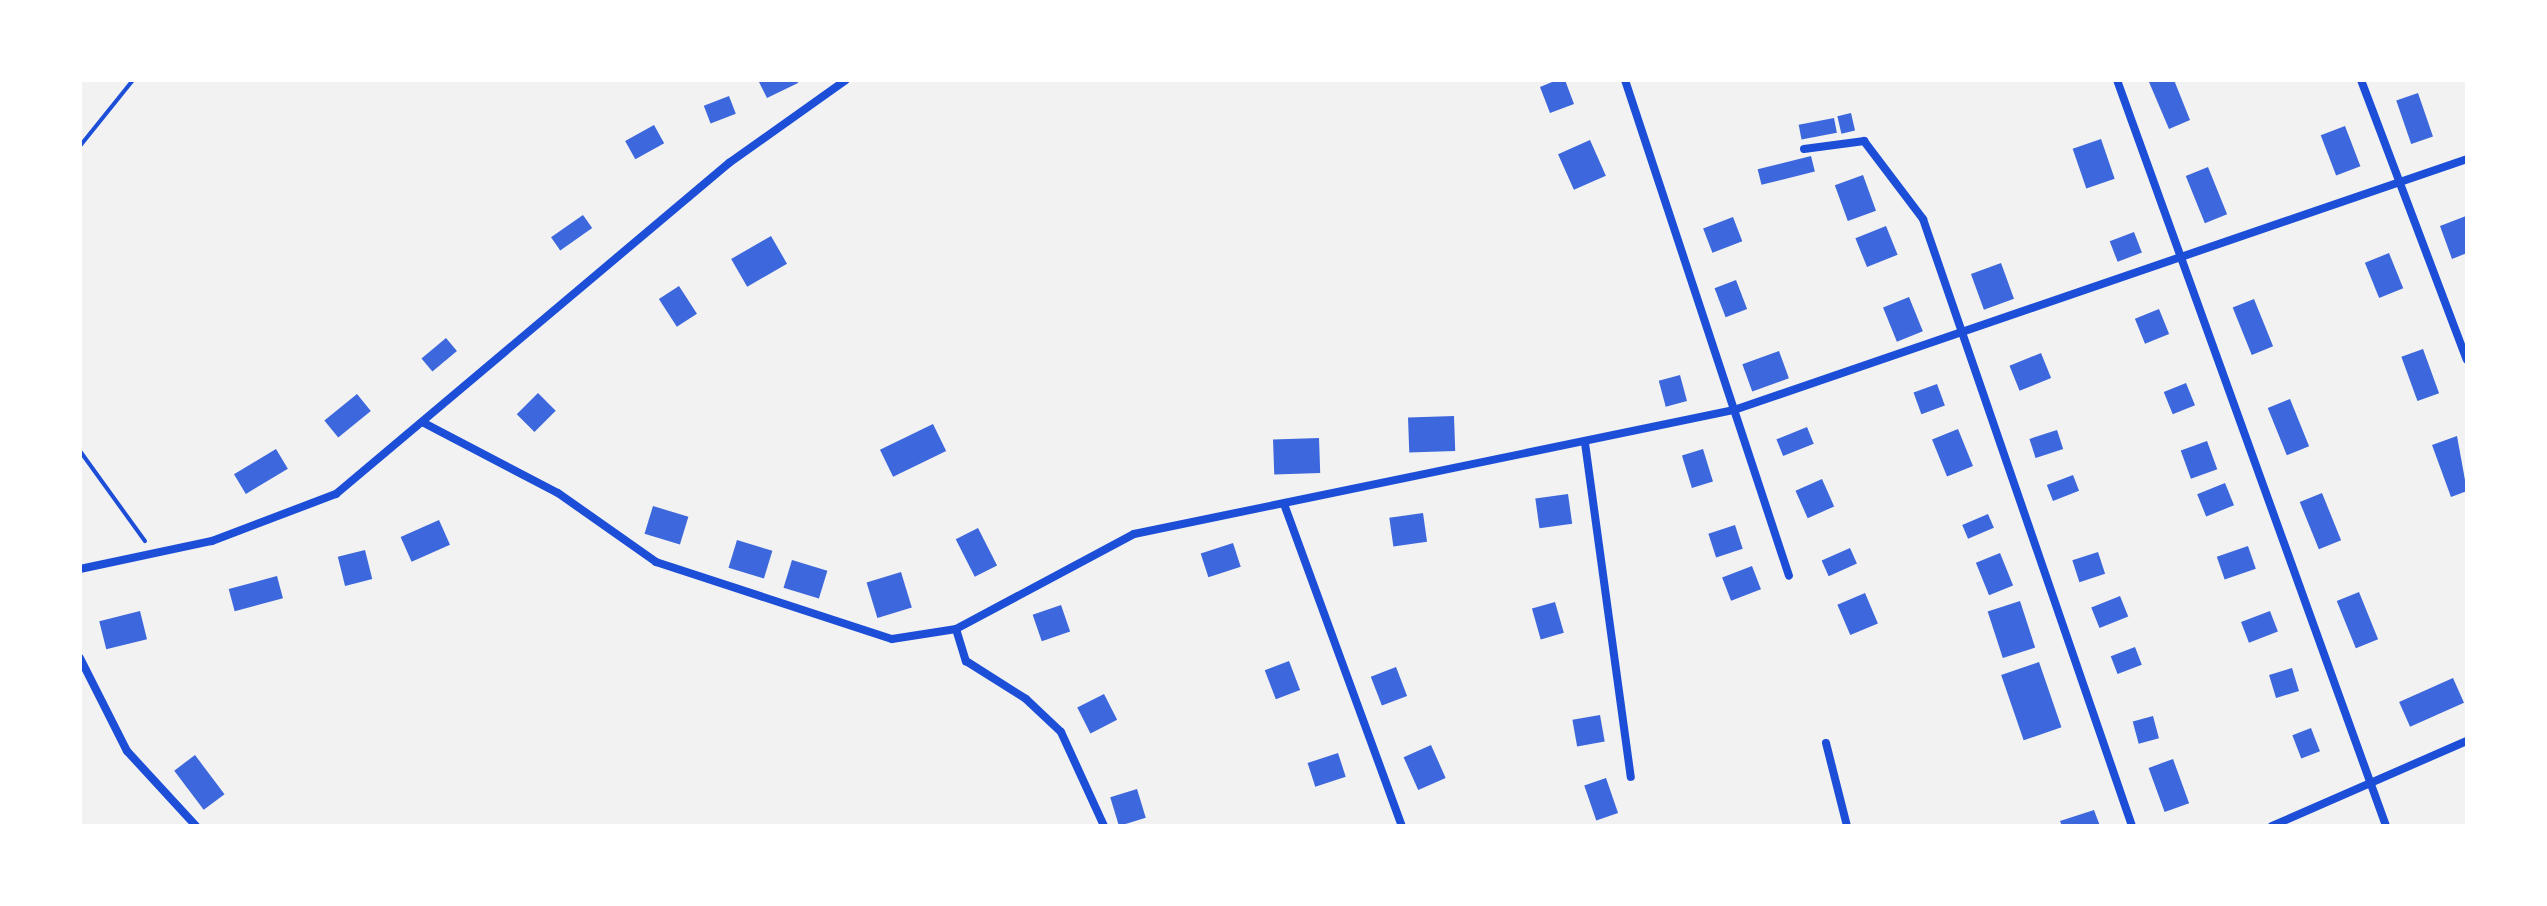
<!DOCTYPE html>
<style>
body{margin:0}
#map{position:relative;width:2547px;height:906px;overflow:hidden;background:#f2f2f2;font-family:"Times New Roman",serif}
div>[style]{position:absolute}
.building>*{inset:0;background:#3d67dc;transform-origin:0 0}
.path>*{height:4px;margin:-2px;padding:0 2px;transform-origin:2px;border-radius:2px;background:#1d4ed8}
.minor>*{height:8px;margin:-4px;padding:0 4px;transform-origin:4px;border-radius:4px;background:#1d4ed8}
span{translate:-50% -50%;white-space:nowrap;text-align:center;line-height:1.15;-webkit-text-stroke:8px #fff;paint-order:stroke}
.frame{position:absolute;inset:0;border:82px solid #fff;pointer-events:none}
</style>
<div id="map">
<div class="building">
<i style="clip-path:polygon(758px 80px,797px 80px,798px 83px,767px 98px)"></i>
<i style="clip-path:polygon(1557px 80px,1565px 80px,1574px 104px,1550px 113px,1540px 87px)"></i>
<i style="clip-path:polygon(2155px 80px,2174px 80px,2190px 120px,2169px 129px,2149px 82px)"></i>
<i style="left:2418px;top:93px;width:46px;height:23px;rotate:71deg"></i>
<i style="left:729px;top:96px;width:19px;height:27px;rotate:69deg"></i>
<i style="left:1851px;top:113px;width:18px;height:14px;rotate:77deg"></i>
<i style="left:1834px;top:118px;width:15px;height:36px;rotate:79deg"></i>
<i style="left:654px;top:125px;width:21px;height:33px;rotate:61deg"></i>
<i style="left:2345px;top:126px;width:43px;height:26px;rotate:69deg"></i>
<i style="left:2101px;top:139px;width:42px;height:30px;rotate:71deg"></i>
<i style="left:1590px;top:140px;width:39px;height:35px;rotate:66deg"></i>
<i style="left:1811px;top:156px;width:16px;height:55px;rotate:76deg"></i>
<i style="left:2208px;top:167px;width:51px;height:24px;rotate:68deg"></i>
<i style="left:1863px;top:175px;width:38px;height:30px;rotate:70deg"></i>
<i style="left:583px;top:215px;width:16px;height:39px;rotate:55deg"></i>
<i style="clip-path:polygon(2466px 216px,2467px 253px,2452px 259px,2440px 226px)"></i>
<i style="left:1733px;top:217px;width:26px;height:32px;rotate:69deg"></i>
<i style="left:1886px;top:226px;width:31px;height:33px;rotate:68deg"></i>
<i style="left:2134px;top:232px;width:22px;height:26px;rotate:69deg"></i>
<i style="left:771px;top:236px;width:32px;height:46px;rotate:60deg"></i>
<i style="left:2389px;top:253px;width:38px;height:26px;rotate:68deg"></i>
<i style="left:2001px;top:263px;width:38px;height:32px;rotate:70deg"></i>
<i style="left:1736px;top:280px;width:31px;height:23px;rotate:69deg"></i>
<i style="left:679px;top:286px;width:33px;height:24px;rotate:57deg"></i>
<i style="left:1909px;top:297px;width:37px;height:28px;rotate:68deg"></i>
<i style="left:2254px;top:299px;width:51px;height:23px;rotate:68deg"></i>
<i style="left:2159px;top:309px;width:27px;height:26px;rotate:68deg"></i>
<i style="left:446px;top:338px;width:17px;height:32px;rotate:50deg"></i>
<i style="left:2423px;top:349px;width:47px;height:23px;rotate:70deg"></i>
<i style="left:1779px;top:351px;width:29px;height:39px;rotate:70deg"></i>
<i style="left:2041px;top:353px;width:27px;height:34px;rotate:68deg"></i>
<i style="left:1680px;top:375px;width:27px;height:22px;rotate:75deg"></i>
<i style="left:2186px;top:383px;width:24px;height:24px;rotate:68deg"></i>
<i style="left:1937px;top:384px;width:23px;height:25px;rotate:70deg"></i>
<i style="left:538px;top:393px;width:25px;height:30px;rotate:45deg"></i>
<i style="left:357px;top:394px;width:22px;height:42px;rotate:51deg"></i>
<i style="left:2290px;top:399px;width:51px;height:24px;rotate:68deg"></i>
<i style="left:1454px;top:416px;width:35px;height:46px;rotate:88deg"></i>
<i style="left:933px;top:424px;width:30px;height:59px;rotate:64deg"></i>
<i style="left:1807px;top:427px;width:18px;height:33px;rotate:68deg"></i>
<i style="left:1958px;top:429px;width:40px;height:28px;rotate:68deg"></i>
<i style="left:2057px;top:430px;width:20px;height:29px;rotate:72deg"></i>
<i style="clip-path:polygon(2457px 436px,2467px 491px,2451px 497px,2432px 445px)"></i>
<i style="left:1319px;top:438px;width:35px;height:46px;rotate:88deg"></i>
<i style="left:2207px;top:441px;width:30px;height:28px;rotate:70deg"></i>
<i style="left:276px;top:449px;width:23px;height:49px;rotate:59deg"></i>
<i style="left:1703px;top:449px;width:34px;height:22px;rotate:73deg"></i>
<i style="left:2073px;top:475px;width:17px;height:28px;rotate:69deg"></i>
<i style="left:1822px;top:479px;width:30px;height:29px;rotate:66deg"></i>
<i style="left:2225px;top:483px;width:24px;height:30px;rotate:68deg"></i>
<i style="left:2322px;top:493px;width:51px;height:24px;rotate:68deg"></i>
<i style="left:1568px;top:494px;width:30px;height:33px;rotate:82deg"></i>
<i style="left:653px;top:506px;width:37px;height:29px;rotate:17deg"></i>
<i style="left:1423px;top:513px;width:29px;height:34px;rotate:82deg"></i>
<i style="left:1988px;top:514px;width:15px;height:28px;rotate:67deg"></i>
<i style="left:439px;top:520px;width:27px;height:42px;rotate:66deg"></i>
<i style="left:1735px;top:525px;width:25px;height:28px;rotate:72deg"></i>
<i style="left:978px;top:528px;width:42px;height:25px;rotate:63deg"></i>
<i style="left:737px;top:540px;width:37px;height:29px;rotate:17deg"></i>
<i style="left:1233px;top:543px;width:25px;height:34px;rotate:72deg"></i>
<i style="left:2248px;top:546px;width:24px;height:33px;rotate:71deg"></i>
<i style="left:1850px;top:548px;width:17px;height:31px;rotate:66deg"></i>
<i style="left:365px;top:550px;width:30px;height:28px;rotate:76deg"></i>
<i style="left:2098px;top:552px;width:23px;height:27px;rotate:72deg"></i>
<i style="left:2000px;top:553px;width:35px;height:26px;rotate:68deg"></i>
<i style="left:792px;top:560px;width:37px;height:29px;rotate:17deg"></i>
<i style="left:1752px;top:566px;width:25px;height:32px;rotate:69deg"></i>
<i style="left:901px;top:572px;width:37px;height:36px;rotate:73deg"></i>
<i style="left:277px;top:576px;width:23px;height:50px;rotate:75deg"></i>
<i style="left:2359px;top:592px;width:51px;height:24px;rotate:68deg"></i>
<i style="left:1865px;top:593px;width:33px;height:30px;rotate:67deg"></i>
<i style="left:2120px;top:596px;width:22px;height:31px;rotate:68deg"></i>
<i style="left:2020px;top:601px;width:49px;height:34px;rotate:72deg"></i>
<i style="left:1555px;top:602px;width:32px;height:24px;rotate:74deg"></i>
<i style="left:1061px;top:605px;width:28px;height:30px;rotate:71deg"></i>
<i style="left:140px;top:611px;width:29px;height:42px;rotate:76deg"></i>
<i style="left:2270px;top:611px;width:22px;height:31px;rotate:69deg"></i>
<i style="left:2135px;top:647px;width:19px;height:26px;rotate:69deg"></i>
<i style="left:1289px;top:661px;width:31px;height:26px;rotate:69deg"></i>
<i style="left:2039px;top:662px;width:69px;height:40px;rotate:71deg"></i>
<i style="left:1396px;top:667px;width:31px;height:27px;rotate:69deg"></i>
<i style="left:2292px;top:668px;width:24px;height:24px;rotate:73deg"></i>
<i style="left:2453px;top:678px;width:27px;height:59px;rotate:66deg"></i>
<i style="left:1104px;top:694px;width:29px;height:30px;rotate:63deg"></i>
<i style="left:1600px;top:715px;width:27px;height:28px;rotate:80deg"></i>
<i style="left:2153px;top:716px;width:23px;height:21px;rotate:75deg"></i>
<i style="left:2311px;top:728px;width:25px;height:20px;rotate:69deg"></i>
<i style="left:1431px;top:745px;width:36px;height:30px;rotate:66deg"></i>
<i style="left:1338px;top:753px;width:25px;height:32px;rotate:72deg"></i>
<i style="left:195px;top:755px;width:49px;height:26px;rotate:53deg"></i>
<i style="left:2173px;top:759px;width:47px;height:26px;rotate:70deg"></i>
<i style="left:1606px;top:778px;width:37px;height:23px;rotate:71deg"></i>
<i style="left:1137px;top:789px;width:30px;height:28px;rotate:73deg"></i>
<i style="clip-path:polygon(2094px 810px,2100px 826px,2062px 826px,2060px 821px)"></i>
</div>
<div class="path">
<i style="left:80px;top:146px;width:85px;rotate:-51.2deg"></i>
<i style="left:80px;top:451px;width:111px;rotate:54.2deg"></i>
</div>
<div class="minor">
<i style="left:1625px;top:80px;width:522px;rotate:71.7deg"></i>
<i style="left:2117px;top:80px;width:793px;rotate:70.17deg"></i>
<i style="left:2361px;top:80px;width:299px;rotate:69.3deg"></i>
<i style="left:1804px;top:149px;width:61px;rotate:-7.6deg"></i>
<i style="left:1864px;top:141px;width:98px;rotate:52.9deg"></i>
<i style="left:1923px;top:219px;width:642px;rotate:71deg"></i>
<i style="left:424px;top:423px;width:151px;rotate:27.6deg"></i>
<i style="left:558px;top:493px;width:120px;rotate:35.1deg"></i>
<i style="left:656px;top:562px;width:248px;rotate:18.1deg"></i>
<i style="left:892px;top:639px;width:65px;rotate:-8.9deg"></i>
<i style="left:956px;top:629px;width:202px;rotate:-28.1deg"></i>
<i style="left:1134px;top:534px;width:613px;rotate:-11.68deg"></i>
<i style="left:1734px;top:410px;width:775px;rotate:-18.9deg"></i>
<i style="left:1585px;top:443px;width:337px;rotate:82.2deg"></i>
<i style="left:1284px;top:504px;width:343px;rotate:69.9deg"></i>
<i style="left:80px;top:569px;width:135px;rotate:-12deg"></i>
<i style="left:212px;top:541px;width:133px;rotate:-20.8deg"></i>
<i style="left:336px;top:494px;width:514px;rotate:-40.11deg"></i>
<i style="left:729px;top:163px;width:143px;rotate:-35.4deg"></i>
<i style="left:956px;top:629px;width:34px;rotate:73deg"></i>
<i style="left:966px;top:661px;width:71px;rotate:32.3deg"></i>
<i style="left:1026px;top:699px;width:48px;rotate:43.3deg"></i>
<i style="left:1061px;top:732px;width:103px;rotate:65.4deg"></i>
<i style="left:80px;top:658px;width:104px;rotate:63.2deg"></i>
<i style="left:127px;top:751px;width:102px;rotate:47.4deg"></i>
<i style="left:1826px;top:743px;width:86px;rotate:75.8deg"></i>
<i style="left:2272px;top:826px;width:213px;rotate:-23.6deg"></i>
</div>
<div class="frame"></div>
</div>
